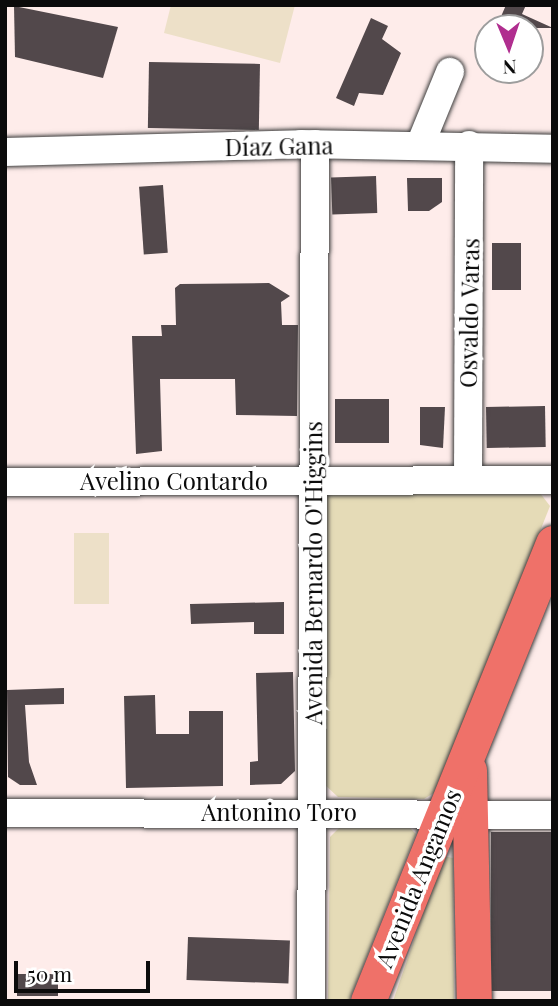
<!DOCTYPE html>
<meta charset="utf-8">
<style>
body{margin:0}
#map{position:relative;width:558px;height:1006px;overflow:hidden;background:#feecea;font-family:"Playfair Display",serif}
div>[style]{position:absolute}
.green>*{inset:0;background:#e5dbb7}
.pitch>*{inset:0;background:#ede0c8;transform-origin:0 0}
.building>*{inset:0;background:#52484b;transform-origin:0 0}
.roads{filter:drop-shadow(0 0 2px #3e3e3e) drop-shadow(0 0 2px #3e3e3e)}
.minor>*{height:28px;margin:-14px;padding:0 14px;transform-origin:14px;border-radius:14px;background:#fff}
.major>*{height:35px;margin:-17.5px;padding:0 17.5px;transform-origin:17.5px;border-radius:17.5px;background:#ef7169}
span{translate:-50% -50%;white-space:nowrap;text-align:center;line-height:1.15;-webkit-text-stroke:7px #fff;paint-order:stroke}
.street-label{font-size:24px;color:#0b0b0b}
.frame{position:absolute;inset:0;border:7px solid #0b0b0b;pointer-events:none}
.north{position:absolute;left:474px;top:14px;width:70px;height:70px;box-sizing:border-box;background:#fff;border:2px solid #9d9d9d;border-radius:50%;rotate:178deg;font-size:19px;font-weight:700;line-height:28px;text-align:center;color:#0b0b0b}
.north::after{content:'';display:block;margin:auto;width:24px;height:32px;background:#b02e8f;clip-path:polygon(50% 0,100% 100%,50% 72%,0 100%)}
.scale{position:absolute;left:14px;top:961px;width:136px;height:32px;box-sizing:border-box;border:4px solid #0b0b0b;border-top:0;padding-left:9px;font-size:21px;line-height:24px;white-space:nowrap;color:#0b0b0b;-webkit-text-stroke:5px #fff;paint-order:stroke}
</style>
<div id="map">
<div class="green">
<i style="clip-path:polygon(325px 491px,540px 493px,550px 506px,437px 791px,424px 799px,338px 797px,324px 784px)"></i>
<i style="clip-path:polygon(409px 827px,416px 834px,349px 1001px,328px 1001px,330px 837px,339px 828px)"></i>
<i style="clip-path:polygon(443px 856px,453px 858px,454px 1001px,393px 1001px)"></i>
</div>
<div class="pitch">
<i style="clip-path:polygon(171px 5px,295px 5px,280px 63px,164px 33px)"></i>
<i style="left:74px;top:533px;width:35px;height:71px"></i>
</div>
<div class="building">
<i style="clip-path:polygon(506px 5px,526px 5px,522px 14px,553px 28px,496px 28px)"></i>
<i style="clip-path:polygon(14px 6px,118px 27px,103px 78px,15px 57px)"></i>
<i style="clip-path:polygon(371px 18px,388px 26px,382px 39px,401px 53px,383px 95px,359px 93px,354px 106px,336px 98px)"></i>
<i style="left:149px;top:62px;width:111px;height:66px;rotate:1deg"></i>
<i style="left:376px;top:176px;width:37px;height:45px;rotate:88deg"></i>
<i style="clip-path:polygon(407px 178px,442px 178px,442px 202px,429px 211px,408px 211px)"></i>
<i style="left:163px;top:185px;width:68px;height:24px;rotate:86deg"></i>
<i style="left:492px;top:243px;width:29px;height:47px"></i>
<i style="clip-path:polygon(269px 283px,290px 296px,281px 302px,282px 325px,298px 325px,297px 416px,236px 415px,235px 379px,160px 379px,162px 451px,136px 454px,132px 336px,162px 336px,161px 325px,176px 325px,175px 288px,180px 284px)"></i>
<i style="left:389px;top:399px;width:44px;height:54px;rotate:90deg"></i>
<i style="left:545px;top:406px;width:41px;height:59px;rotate:89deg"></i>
<i style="clip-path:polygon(420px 407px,445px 407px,443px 448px,420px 445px)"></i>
<i style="clip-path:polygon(284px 602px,284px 634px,254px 634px,254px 622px,191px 624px,190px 604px)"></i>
<i style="clip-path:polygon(293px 672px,295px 771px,281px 784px,250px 785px,250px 762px,258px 761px,256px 673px)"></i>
<i style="clip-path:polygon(64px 688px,64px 704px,25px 705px,29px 762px,37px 785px,20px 785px,8px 777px,7px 690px)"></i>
<i style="clip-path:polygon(155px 695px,156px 734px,189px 734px,189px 711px,223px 711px,223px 786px,126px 788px,124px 696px)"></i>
<i style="left:553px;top:832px;width:159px;height:62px;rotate:90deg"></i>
<i style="left:188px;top:937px;width:102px;height:43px;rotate:2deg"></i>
<i style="left:17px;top:974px;width:41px;height:22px"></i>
</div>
<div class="roads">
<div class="minor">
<i style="left:420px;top:145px;width:79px;rotate:-67.7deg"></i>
<i style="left:5px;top:152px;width:296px;rotate:-1.5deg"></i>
<i style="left:301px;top:144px;width:252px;rotate:1.1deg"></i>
<i style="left:468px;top:480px;width:335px;rotate:-89.8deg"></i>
<i style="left:5px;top:482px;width:548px;rotate:-0.21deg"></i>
<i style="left:5px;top:813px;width:548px;rotate:0.21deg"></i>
<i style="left:311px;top:1001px;width:857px;rotate:-89.73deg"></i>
</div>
<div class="major">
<i style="left:469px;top:770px;width:231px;rotate:88.8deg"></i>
<i style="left:368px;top:1001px;width:494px;rotate:-68deg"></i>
</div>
</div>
<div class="street-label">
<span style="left:279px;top:146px;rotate:-1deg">Díaz Gana</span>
<span style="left:469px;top:313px;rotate:-89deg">Osvaldo Varas</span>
<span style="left:174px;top:481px">Avelino Contardo</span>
<span style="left:313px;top:573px;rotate:-90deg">Avenida Bernardo O'Higgins</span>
<span style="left:279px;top:812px">Antonino Toro</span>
<span style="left:418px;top:878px;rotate:-68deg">Avenida Angamos</span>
</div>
<div class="frame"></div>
<div class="north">N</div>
<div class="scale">50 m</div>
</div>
